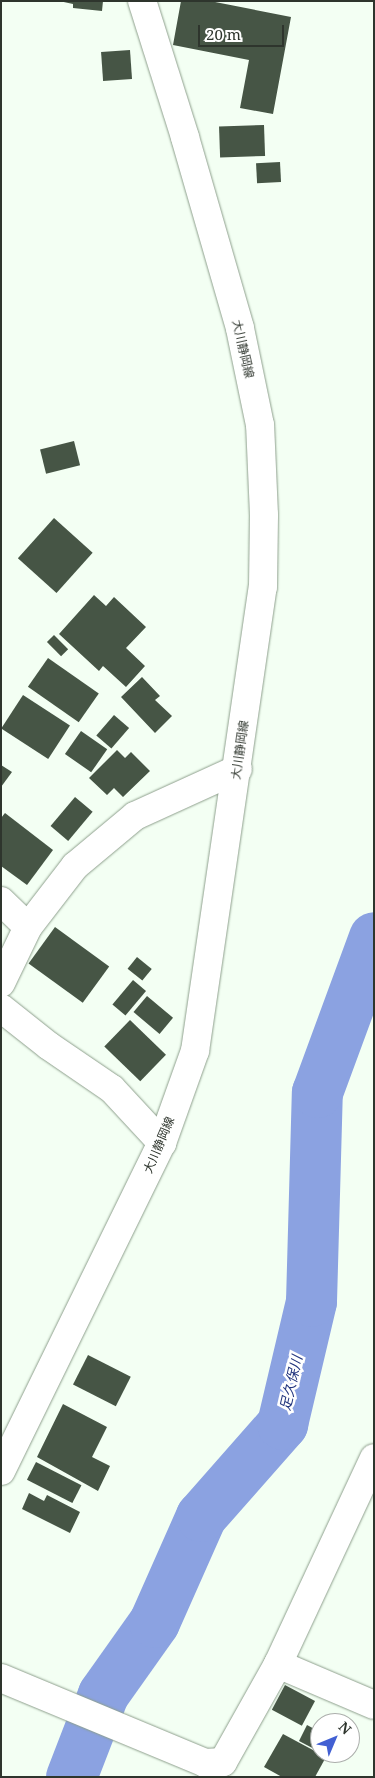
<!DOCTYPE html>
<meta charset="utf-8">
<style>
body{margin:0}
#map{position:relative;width:375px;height:1778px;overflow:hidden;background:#f3fff3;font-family:"Noto Serif","Noto Sans JP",serif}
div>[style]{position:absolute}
.river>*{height:51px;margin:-25.5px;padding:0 25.5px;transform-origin:25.5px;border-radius:25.5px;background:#8ba2e1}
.building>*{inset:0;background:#465545;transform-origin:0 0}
.roads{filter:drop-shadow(0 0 1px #8ea08d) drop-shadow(0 0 1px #8ea08d)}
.street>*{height:28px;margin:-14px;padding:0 14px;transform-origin:14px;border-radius:14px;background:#fff}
.secondary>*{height:28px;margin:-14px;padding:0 14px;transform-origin:14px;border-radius:14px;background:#fff}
span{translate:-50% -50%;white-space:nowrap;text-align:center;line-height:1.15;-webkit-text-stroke:5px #fff;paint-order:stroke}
.street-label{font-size:12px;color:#2e352d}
.water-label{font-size:14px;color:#22357e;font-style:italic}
.frame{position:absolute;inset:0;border:2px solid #2e352d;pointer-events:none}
.north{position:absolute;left:310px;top:1713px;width:50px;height:50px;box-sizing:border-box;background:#fff;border:1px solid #abaeab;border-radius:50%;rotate:45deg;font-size:14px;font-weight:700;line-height:20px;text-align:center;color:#2e352d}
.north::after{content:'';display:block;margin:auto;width:18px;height:22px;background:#4260d3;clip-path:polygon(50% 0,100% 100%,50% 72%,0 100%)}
.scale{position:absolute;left:198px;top:25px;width:86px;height:22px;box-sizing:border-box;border:2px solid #2e352d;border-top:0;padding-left:6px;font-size:15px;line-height:18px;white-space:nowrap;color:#2e352d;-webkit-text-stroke:4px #fff;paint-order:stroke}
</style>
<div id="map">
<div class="river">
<i style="left:71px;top:1777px;width:89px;rotate:-68.9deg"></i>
<i style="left:103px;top:1694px;width:88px;rotate:-54.7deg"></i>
<i style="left:154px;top:1622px;width:116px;rotate:-66.1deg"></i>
<i style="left:201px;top:1516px;width:123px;rotate:-48.6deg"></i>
<i style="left:282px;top:1424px;width:126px;rotate:-76.7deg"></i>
<i style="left:311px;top:1301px;width:209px;rotate:-88.4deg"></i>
<i style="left:317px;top:1092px;width:165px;rotate:-69.8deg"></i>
</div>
<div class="building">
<i style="clip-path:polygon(59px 1px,103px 1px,102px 11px,73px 8px,73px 4px)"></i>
<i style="clip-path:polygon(181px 1px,210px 1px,291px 17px,273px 114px,240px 108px,249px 60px,173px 45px)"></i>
<i style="left:130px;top:50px;width:29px;height:29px;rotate:86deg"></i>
<i style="left:264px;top:125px;width:31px;height:45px;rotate:88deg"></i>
<i style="left:280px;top:162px;width:20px;height:24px;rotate:87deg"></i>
<i style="left:74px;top:441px;width:25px;height:35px;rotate:76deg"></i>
<i style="left:54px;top:518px;width:52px;height:54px;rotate:42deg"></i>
<i style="clip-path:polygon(94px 595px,106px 606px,114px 597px,146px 627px,126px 648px,145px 666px,126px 687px,103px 666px,99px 671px,59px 634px)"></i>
<i style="left:54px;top:635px;width:20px;height:10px;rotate:45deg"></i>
<i style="left:48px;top:658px;width:62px;height:35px;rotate:35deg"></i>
<i style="clip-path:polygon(142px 677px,160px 696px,155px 700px,172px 716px,155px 733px,121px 697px)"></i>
<i style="left:23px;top:695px;width:56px;height:40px;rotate:33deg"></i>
<i style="left:114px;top:715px;width:20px;height:27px;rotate:41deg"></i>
<i style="left:81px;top:731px;width:32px;height:28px;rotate:35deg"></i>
<i style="clip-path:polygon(117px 750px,125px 758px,131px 752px,150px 771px,123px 797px,114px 788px,107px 795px,89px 778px)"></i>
<i style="clip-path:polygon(1px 765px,12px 772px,1px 787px)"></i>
<i style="left:75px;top:797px;width:23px;height:38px;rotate:40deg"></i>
<i style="clip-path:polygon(5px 813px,53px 850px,27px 885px,1px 866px,1px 818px)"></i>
<i style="left:55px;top:927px;width:67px;height:45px;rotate:36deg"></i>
<i style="left:137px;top:957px;width:19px;height:15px;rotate:39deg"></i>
<i style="left:133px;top:980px;width:17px;height:32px;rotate:40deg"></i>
<i style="left:147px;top:996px;width:34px;height:21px;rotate:40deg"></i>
<i style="left:130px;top:1020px;width:50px;height:37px;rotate:44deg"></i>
<i style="left:88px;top:1355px;width:48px;height:33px;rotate:27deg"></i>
<i style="clip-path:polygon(63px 1404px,107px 1427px,92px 1457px,110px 1466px,98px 1491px,37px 1457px)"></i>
<i style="left:36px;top:1462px;width:51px;height:20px;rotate:27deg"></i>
<i style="clip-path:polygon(29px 1493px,44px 1501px,47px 1495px,80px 1512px,70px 1533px,22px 1509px)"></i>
<i style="left:285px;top:1685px;width:34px;height:28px;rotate:28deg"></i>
<i style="clip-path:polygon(307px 1725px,320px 1732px,320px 1752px,299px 1741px)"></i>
<i style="clip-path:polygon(283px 1734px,326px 1757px,315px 1777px,282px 1777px,264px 1767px)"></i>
</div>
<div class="roads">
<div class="street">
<i style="left:1px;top:901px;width:37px;rotate:44deg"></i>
<i style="left:28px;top:927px;width:77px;rotate:-52.4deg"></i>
<i style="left:75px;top:866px;width:78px;rotate:-39.8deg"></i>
<i style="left:135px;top:816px;width:113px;rotate:-24.5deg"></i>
<i style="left:1px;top:983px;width:62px;rotate:-64.3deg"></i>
<i style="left:1px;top:1008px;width:61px;rotate:38.4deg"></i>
<i style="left:49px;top:1046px;width:76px;rotate:34.3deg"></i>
<i style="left:112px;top:1089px;width:74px;rotate:47.2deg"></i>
<i style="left:278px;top:1664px;width:104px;rotate:23.1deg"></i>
<i style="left:1px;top:1678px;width:221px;rotate:22.6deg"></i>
<i style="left:205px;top:1763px;width:18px;rotate:-3deg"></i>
<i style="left:223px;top:1762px;width:112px;rotate:-60.7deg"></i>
<i style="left:278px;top:1664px;width:227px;rotate:-65deg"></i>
</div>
<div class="secondary">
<i style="left:1px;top:1471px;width:365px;rotate:-63.9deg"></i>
<i style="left:162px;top:1143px;width:98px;rotate:-70.3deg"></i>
<i style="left:195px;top:1051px;width:469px;rotate:-81.7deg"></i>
<i style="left:263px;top:587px;width:72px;rotate:-89.2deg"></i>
<i style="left:264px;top:515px;width:90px;rotate:-92.5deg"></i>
<i style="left:260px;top:425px;width:99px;rotate:-101.7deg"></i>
<i style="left:240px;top:328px;width:199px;rotate:-106.1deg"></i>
<i style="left:185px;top:137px;width:143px;rotate:-107.5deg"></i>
</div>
</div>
<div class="street-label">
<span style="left:243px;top:349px;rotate:77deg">大川静岡線</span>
<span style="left:240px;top:750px;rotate:-82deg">大川静岡線</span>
<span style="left:159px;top:1145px;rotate:-67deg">大川静岡線</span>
</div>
<div class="water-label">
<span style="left:291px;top:1383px;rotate:-77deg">足久保川</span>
</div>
<div class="frame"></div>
<div class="north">N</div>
<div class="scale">20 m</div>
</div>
